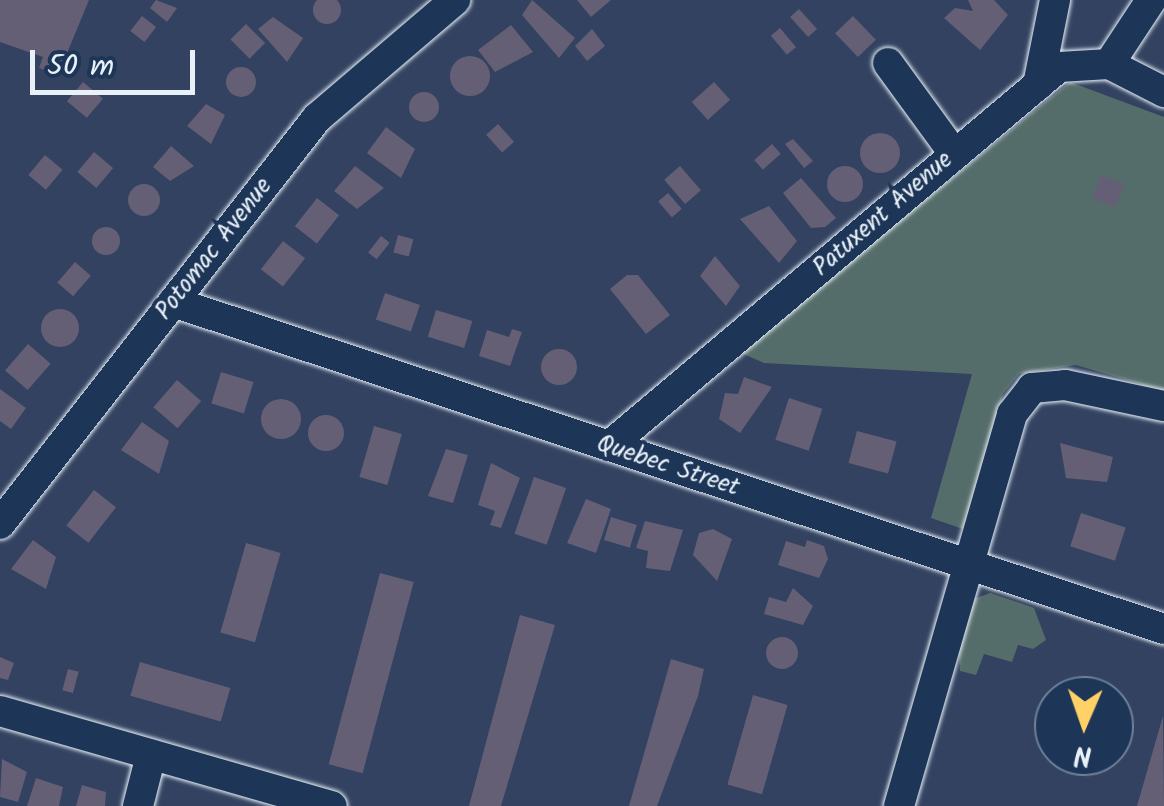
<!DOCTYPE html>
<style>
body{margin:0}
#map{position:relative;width:1164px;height:806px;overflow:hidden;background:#324260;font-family:Kalam,sans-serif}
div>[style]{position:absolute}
.green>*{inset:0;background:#556d6a}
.building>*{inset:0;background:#645f74;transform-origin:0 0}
.round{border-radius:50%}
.roads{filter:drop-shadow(0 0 2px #e8f1f8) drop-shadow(0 0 2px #e8f1f8)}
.minor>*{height:30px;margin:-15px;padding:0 15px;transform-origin:15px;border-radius:15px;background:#1d3557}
span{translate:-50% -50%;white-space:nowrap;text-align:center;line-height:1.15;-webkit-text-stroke:8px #1d3557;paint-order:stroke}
.street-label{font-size:25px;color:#e8f1f8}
.north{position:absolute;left:1034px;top:676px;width:100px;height:100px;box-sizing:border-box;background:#1d3557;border:2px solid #6e8097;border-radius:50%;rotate:182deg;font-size:28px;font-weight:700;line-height:40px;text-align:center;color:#e8f1f8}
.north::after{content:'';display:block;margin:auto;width:35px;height:45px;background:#ffd166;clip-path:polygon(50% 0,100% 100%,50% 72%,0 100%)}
.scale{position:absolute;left:30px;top:50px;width:165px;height:45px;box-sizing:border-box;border:5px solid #e8f1f8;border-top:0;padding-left:12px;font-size:30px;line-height:35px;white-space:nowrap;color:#e8f1f8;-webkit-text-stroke:8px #1d3557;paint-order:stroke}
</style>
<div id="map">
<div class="green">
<i style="clip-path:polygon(1070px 82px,1164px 117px,1164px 391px,1076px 365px,1019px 374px,1003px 394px,966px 530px,931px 518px,972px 374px,764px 363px,739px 352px)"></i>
<i style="clip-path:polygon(990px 593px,1034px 608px,1046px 640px,1033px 649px,1018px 645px,1012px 662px,984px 654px,976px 675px,960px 671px,957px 625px,971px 600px)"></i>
</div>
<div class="building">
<i class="round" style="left:313px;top:-4px;width:28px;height:28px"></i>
<i style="clip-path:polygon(0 0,89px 0,58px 75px,39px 68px,43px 57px,0 42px)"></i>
<i style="clip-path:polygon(156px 0,177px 8px,167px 22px,150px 8px)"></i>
<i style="clip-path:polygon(532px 0,575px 38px,559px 58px,522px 15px)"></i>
<i style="clip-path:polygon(577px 0,611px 0,591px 17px)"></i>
<i style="clip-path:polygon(968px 0,994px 0,1008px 15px,980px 50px,944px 18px,955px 8px,973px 11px)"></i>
<i style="left:799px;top:9px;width:27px;height:12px;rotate:48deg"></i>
<i style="left:142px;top:16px;width:18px;height:19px;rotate:38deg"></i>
<i style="left:853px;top:16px;width:33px;height:25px;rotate:46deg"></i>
<i style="clip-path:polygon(273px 17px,303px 38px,287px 62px,258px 29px)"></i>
<i style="left:246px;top:24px;width:27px;height:22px;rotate:45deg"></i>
<i style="clip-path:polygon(511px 25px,533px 52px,495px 72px,478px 50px)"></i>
<i style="left:780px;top:28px;width:25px;height:12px;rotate:50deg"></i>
<i style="clip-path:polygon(592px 29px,605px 46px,587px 61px,575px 46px)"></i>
<i class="round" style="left:450px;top:56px;width:40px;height:40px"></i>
<i class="round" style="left:226px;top:67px;width:30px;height:30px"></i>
<i style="left:83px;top:82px;width:26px;height:25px;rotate:40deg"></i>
<i style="left:714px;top:82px;width:24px;height:30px;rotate:48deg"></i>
<i class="round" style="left:409px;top:92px;width:30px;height:30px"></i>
<i style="clip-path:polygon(206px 104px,225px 115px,211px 144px,187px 126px)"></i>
<i style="left:498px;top:124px;width:24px;height:16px;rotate:48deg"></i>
<i style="clip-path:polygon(386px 127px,415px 149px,401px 178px,367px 153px)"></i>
<i class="round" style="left:860px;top:133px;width:40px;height:40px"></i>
<i style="clip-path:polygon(793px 139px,813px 161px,804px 168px,785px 144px)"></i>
<i style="left:772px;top:144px;width:13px;height:24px;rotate:48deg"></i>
<i style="clip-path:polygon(171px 146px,194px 166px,170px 181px,153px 167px)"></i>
<i style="left:94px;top:152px;width:25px;height:26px;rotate:40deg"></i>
<i style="left:45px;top:155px;width:23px;height:26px;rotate:40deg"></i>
<i style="clip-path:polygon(355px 166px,384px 188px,357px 209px,334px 191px)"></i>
<i style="left:680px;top:166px;width:32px;height:21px;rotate:49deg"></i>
<i class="round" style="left:827px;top:166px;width:36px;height:36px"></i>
<i style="left:1101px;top:175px;width:25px;height:25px;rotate:21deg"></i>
<i style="clip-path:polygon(801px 178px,836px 218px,825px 227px,811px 228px,783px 193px)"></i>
<i class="round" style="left:128px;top:184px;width:32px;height:32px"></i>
<i style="left:668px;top:193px;width:21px;height:13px;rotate:49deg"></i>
<i style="left:317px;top:198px;width:28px;height:36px;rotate:38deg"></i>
<i style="clip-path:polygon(769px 206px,797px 241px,779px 263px,740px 219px)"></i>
<i class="round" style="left:92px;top:227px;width:28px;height:28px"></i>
<i style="left:398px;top:235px;width:16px;height:18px;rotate:15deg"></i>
<i style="left:381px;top:236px;width:11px;height:21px;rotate:38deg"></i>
<i style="left:283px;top:241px;width:28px;height:36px;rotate:38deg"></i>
<i style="clip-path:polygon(715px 256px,740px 286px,726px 306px,700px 276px)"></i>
<i style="left:75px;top:262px;width:21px;height:27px;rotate:41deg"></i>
<i style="clip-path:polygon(627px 275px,638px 275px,670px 315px,646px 334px,610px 289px)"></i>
<i style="left:385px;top:293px;width:37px;height:28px;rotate:19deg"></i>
<i class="round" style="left:41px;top:309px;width:38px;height:38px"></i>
<i style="left:436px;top:310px;width:38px;height:28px;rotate:17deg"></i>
<i style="clip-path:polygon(512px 329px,522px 332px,510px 366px,479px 356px,487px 330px,509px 337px)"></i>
<i style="left:28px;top:344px;width:30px;height:35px;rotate:41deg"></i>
<i class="round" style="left:541px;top:349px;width:36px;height:36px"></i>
<i style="left:221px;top:372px;width:34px;height:33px;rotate:17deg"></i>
<i style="clip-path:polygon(744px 377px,772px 387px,740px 433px,719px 419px,725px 393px,738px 394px)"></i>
<i style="left:177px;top:380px;width:32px;height:36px;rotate:41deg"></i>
<i style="clip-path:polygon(0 389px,26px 408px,11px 429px,0 421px)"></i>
<i style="left:789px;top:398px;width:35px;height:44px;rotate:18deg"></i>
<i class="round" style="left:261px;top:399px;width:40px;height:40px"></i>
<i class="round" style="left:308px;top:415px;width:36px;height:36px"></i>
<i style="clip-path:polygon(142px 422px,169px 441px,159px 474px,121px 450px)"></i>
<i style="left:374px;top:426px;width:29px;height:53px;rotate:16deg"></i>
<i style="left:857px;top:431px;width:41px;height:33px;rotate:15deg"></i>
<i style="clip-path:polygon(1060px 443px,1113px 457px,1107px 482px,1066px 478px)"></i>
<i style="clip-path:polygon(446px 449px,468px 455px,453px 503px,428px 496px)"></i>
<i style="clip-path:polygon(491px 463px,520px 478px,501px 528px,490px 525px,495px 511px,478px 505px)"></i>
<i style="left:534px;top:477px;width:34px;height:60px;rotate:19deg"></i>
<i style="left:94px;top:490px;width:28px;height:45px;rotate:38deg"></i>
<i style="clip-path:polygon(586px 499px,611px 509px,596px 553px,567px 543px)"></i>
<i style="left:1081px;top:513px;width:47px;height:35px;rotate:18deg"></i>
<i style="left:611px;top:517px;width:27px;height:24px;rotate:17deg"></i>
<i style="clip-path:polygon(645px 521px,683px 530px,670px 571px,646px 568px,648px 551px,636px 548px)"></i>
<i style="clip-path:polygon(713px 529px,732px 539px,717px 581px,693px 555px,699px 533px)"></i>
<i style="clip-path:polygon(33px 540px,56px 557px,46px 589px,11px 569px)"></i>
<i style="clip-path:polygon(807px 540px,824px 546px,828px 559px,819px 578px,778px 565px,786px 541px,805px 547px)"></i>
<i style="left:246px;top:543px;width:36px;height:93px;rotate:16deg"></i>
<i style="left:380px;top:573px;width:35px;height:198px;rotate:15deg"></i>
<i style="clip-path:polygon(793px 588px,813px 606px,803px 625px,764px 614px,769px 597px,786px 602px)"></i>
<i style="clip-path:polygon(520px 615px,555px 625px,501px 806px,469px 806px)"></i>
<i class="round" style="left:766px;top:637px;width:32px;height:32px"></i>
<i style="clip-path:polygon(0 657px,14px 663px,8px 680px,0 678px)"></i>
<i style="clip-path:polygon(671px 659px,704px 669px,698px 696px,657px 806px,629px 806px)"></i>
<i style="left:140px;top:662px;width:94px;height:35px;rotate:16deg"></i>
<i style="left:68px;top:669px;width:11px;height:22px;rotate:15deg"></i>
<i style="left:753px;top:695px;width:36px;height:93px;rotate:16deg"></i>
<i style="clip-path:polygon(1163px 716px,1164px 806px,1137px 806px)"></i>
<i style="clip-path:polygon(2px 759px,27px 772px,18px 802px,0 797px)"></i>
<i style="clip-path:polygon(36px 778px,63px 787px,59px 806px,27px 806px)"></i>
<i style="clip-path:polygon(82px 785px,106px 792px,105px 806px,76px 806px)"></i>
</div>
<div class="roads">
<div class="minor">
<i style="left:888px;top:63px;width:110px;rotate:53.9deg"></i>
<i style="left:1109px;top:64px;width:62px;rotate:27deg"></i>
<i style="left:1038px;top:85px;width:87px;rotate:-78.7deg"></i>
<i style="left:173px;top:302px;width:1044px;rotate:18.26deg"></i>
<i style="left:609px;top:446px;width:588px;rotate:-40.1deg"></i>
<i style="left:1059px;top:67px;width:50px;rotate:-3.4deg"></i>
<i style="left:1109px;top:64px;width:77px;rotate:-56.7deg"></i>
<i style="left:0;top:524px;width:515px;rotate:-52.02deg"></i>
<i style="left:317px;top:118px;width:182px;rotate:-40.5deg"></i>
<i style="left:0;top:711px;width:345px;rotate:16deg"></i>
<i style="left:138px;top:806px;width:53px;rotate:-75.7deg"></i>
<i style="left:899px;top:806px;width:408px;rotate:-73.9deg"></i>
<i style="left:1012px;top:414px;width:33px;rotate:-52deg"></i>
<i style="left:1032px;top:388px;width:33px;rotate:-5deg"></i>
<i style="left:1065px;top:385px;width:101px;rotate:12deg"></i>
</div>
</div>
<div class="street-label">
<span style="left:883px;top:214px;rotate:-41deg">Patuxent Avenue</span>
<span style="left:214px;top:249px;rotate:-52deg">Potomac Avenue</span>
<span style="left:668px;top:466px;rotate:18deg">Quebec Street</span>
</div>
<div class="north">N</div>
<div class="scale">50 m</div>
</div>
